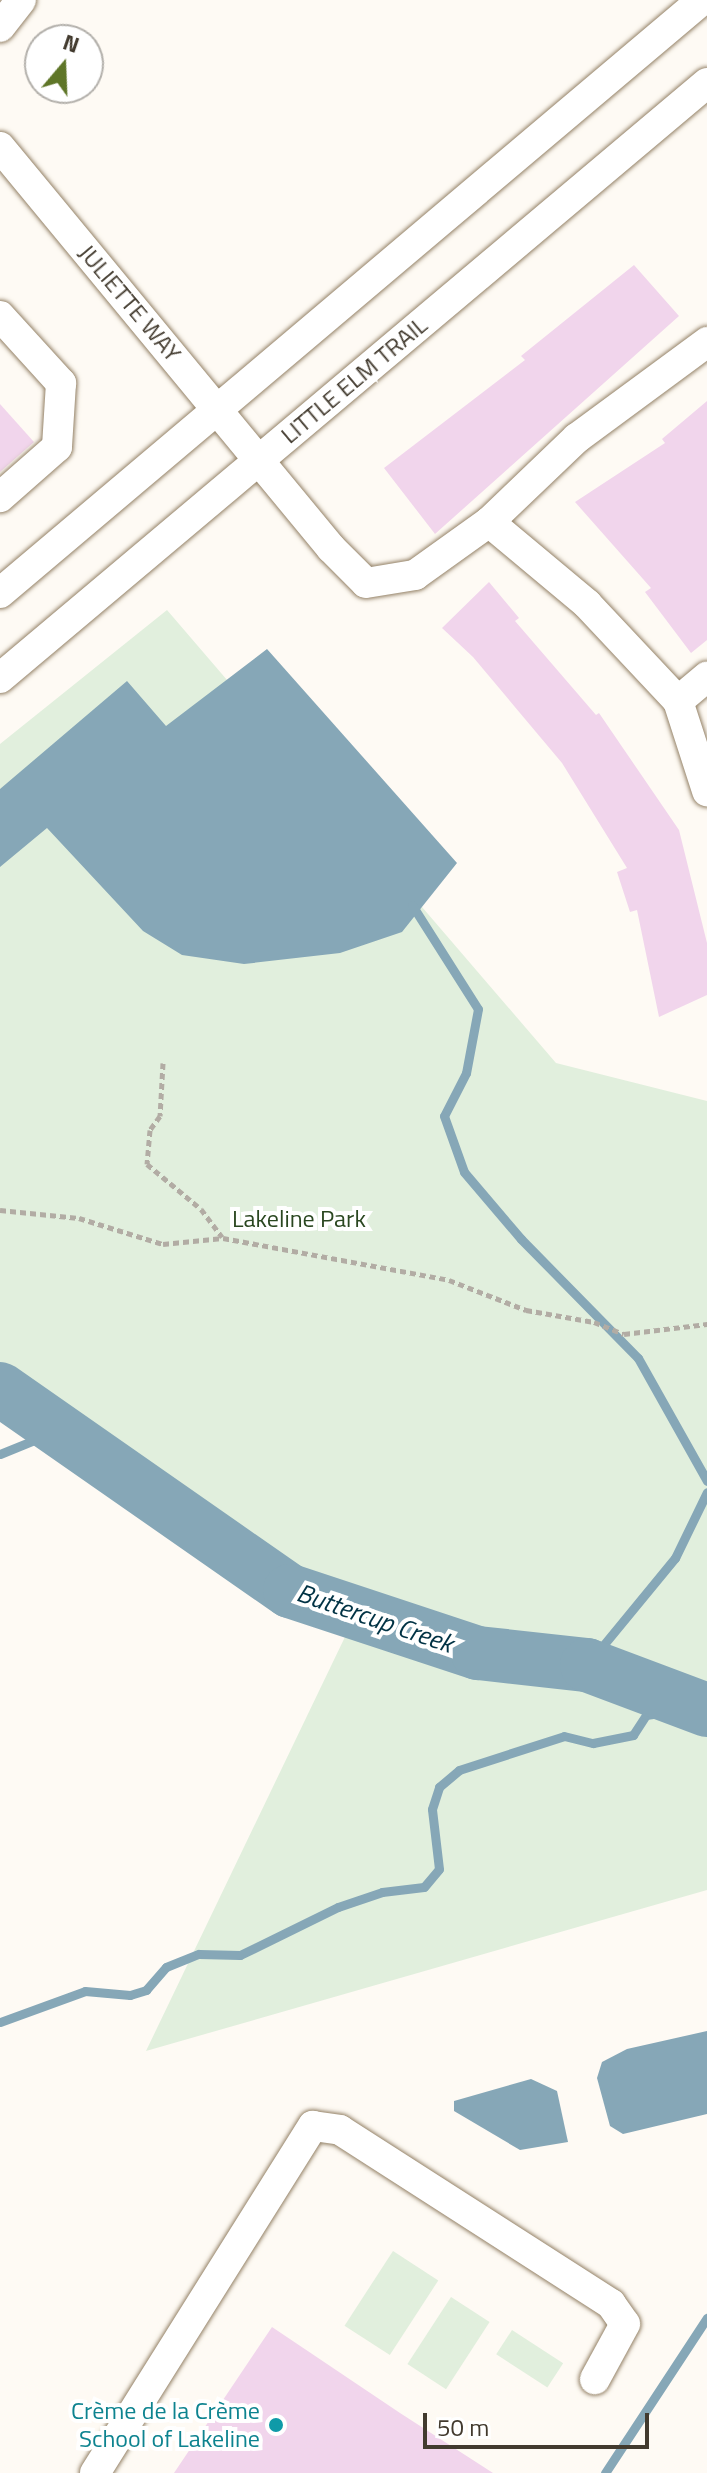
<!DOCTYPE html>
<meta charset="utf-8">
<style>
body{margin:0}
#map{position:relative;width:707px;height:2473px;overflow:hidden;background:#fefaf4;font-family:"Titillium Web",sans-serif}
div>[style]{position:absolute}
.green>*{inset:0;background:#e1efdd;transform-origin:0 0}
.water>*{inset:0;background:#86a7b7}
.stream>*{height:9px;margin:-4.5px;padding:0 4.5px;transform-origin:4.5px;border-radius:4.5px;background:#86a7b7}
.river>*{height:54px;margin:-27px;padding:0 27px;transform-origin:27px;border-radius:27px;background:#86a7b7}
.building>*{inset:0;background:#f1d5ec}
.path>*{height:5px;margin-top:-2.5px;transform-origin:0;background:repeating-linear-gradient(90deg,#b2aca4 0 6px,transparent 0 10px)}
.roads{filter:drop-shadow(0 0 2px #948267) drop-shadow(0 0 2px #948267)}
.minor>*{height:30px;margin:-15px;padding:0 15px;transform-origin:15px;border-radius:15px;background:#fff}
.dots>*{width:22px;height:22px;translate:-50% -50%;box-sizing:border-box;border:4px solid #fff;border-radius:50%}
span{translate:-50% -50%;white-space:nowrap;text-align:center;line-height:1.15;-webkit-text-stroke:8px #fff;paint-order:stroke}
.street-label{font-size:24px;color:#423a2e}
.park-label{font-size:24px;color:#2a4720}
.culture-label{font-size:24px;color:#0d838f}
.right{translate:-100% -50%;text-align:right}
.water-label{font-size:26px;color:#003244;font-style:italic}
.north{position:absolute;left:24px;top:24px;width:80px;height:80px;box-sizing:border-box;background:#fff;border:2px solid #b3b0ab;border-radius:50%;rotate:19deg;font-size:22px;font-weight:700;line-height:32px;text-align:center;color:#423a2e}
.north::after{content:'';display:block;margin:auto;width:28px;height:36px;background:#5f7628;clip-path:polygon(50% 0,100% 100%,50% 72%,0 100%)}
.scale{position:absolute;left:423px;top:2413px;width:226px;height:36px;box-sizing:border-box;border:4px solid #423a2e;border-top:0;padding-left:10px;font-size:24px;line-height:28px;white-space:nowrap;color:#423a2e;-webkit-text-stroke:6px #fff;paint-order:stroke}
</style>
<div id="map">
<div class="green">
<i style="clip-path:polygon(167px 610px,556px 1063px,707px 1101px,707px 1890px,146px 2051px,356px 1614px,0 1379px,0 744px)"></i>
<i style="left:393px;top:2251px;width:54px;height:89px;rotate:33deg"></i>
<i style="left:451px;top:2297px;width:46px;height:80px;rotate:33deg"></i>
<i style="left:512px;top:2330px;width:61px;height:29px;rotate:33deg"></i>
</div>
<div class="water">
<i style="clip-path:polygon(267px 649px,457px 863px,402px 932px,340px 953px,244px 964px,182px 955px,143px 931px,47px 828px,0 867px,0 789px,127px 681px,166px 726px)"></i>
<i style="clip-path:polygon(707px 2031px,707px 2114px,623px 2134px,610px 2126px,597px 2078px,602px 2062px,627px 2049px)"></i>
<i style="clip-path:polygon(531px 2079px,557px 2091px,568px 2142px,520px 2150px,454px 2111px,454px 2101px)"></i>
</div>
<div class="stream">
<i style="left:412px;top:905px;width:123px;rotate:57.6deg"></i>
<i style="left:478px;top:1009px;width:65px;rotate:100.6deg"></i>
<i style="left:466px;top:1073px;width:48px;rotate:117.1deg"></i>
<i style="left:444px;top:1116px;width:59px;rotate:70.3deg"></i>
<i style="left:464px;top:1172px;width:88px;rotate:49.6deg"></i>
<i style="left:521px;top:1239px;width:167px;rotate:45.5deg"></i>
<i style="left:638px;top:1358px;width:141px;rotate:60.7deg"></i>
<i style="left:0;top:1454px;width:64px;rotate:-22.1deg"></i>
<i style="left:587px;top:1665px;width:139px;rotate:-50.6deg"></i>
<i style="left:675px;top:1558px;width:73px;rotate:-64.1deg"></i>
<i style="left:0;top:2022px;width:90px;rotate:-20deg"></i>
<i style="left:85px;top:1991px;width:45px;rotate:5.1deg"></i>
<i style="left:130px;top:1995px;width:17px;rotate:-17deg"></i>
<i style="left:146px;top:1990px;width:30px;rotate:-49deg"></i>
<i style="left:166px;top:1967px;width:35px;rotate:-22deg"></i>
<i style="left:199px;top:1954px;width:41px;rotate:1.4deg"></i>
<i style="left:240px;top:1955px;width:109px;rotate:-26.1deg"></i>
<i style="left:338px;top:1907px;width:46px;rotate:-18.8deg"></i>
<i style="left:382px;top:1892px;width:42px;rotate:-6.8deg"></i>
<i style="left:424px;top:1887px;width:23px;rotate:-50deg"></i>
<i style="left:439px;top:1869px;width:60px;rotate:-96.7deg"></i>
<i style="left:432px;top:1809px;width:23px;rotate:-72deg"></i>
<i style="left:439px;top:1787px;width:26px;rotate:-40deg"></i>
<i style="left:459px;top:1770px;width:110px;rotate:-17.9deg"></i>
<i style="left:564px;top:1736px;width:30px;rotate:14deg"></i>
<i style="left:593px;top:1743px;width:41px;rotate:-11.3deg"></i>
<i style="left:633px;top:1735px;width:24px;rotate:-57deg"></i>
<i style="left:646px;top:1715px;width:56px;rotate:-8.3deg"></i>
<i style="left:605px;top:2473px;width:186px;rotate:-56.7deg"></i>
</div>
<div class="river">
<i style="left:0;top:1389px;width:353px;rotate:34.9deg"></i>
<i style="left:290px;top:1591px;width:198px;rotate:18.3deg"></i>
<i style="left:478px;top:1653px;width:110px;rotate:6.3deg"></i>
<i style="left:587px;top:1665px;width:128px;rotate:20.6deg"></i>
</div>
<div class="building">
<i style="clip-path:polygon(634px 265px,679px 316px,435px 534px,384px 468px,525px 360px,521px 356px)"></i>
<i style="clip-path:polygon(707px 401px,707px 640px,691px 653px,645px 592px,651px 588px,575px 502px,665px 443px,662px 439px)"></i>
<i style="clip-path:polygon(0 404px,34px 442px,0 472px)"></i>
<i style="clip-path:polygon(489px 582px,519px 618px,515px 621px,596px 715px,599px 713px,679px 830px,707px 943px,707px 995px,659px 1017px,637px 910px,630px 912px,617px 872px,627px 868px,562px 763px,473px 657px,442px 628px)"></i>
<i style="clip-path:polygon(272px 2327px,400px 2413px,493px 2473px,174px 2473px)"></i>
</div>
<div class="path">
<i style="left:163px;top:1063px;width:53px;rotate:93.2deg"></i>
<i style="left:160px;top:1116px;width:17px;rotate:126deg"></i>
<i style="left:150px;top:1130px;width:34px;rotate:95deg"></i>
<i style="left:147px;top:1164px;width:70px;rotate:39.8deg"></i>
<i style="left:201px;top:1209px;width:35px;rotate:53deg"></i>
<i style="left:0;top:1210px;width:79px;rotate:5.8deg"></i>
<i style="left:79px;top:1218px;width:88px;rotate:17.2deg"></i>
<i style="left:163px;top:1244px;width:60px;rotate:-5.7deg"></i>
<i style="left:223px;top:1238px;width:230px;rotate:10.5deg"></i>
<i style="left:449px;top:1280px;width:83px;rotate:21.3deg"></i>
<i style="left:526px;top:1310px;width:69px;rotate:10deg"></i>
<i style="left:594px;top:1322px;width:32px;rotate:22deg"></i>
<i style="left:624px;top:1334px;width:84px;rotate:-6.9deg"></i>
</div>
<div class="roads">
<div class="minor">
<i style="left:0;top:27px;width:34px;rotate:-52deg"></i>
<i style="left:0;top:147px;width:520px;rotate:50.46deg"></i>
<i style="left:331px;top:548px;width:49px;rotate:45deg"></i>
<i style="left:366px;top:583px;width:50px;rotate:-9.3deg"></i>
<i style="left:415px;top:575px;width:91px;rotate:-35.6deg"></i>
<i style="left:489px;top:522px;width:122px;rotate:-43.7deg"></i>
<i style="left:577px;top:438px;width:162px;rotate:-36.4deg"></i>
<i style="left:0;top:316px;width:91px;rotate:47.7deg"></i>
<i style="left:61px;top:383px;width:64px;rotate:93.6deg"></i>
<i style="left:57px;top:447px;width:76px;rotate:138.7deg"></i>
<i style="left:489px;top:522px;width:128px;rotate:39.9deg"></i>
<i style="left:587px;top:604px;width:133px;rotate:46.8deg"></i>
<i style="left:678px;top:701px;width:95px;rotate:72.1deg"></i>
<i style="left:0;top:593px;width:919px;rotate:-40.19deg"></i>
<i style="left:0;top:678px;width:924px;rotate:-40.08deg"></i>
<i style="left:678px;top:701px;width:38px;rotate:-40deg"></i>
<i style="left:95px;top:2473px;width:410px;rotate:-57.9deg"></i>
<i style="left:313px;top:2126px;width:27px;rotate:8deg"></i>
<i style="left:340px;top:2130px;width:322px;rotate:32.7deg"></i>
<i style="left:611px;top:2304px;width:24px;rotate:55deg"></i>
<i style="left:625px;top:2324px;width:63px;rotate:118.6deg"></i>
</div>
</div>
<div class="dots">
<i style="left:276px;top:2425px;background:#0f9aa8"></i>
</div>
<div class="street-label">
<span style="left:130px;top:303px;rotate:50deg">JULIETTE WAY</span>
<span style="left:354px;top:380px;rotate:-40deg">LITTLE ELM TRAIL</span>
</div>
<div class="park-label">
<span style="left:299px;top:1219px">Lakeline Park</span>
</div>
<div class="culture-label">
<span class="right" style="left:260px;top:2425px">Crème de la Crème<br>School of Lakeline</span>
</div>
<div class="water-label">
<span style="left:375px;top:1618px;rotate:19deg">Buttercup Creek</span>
</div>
<div class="north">N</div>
<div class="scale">50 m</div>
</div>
